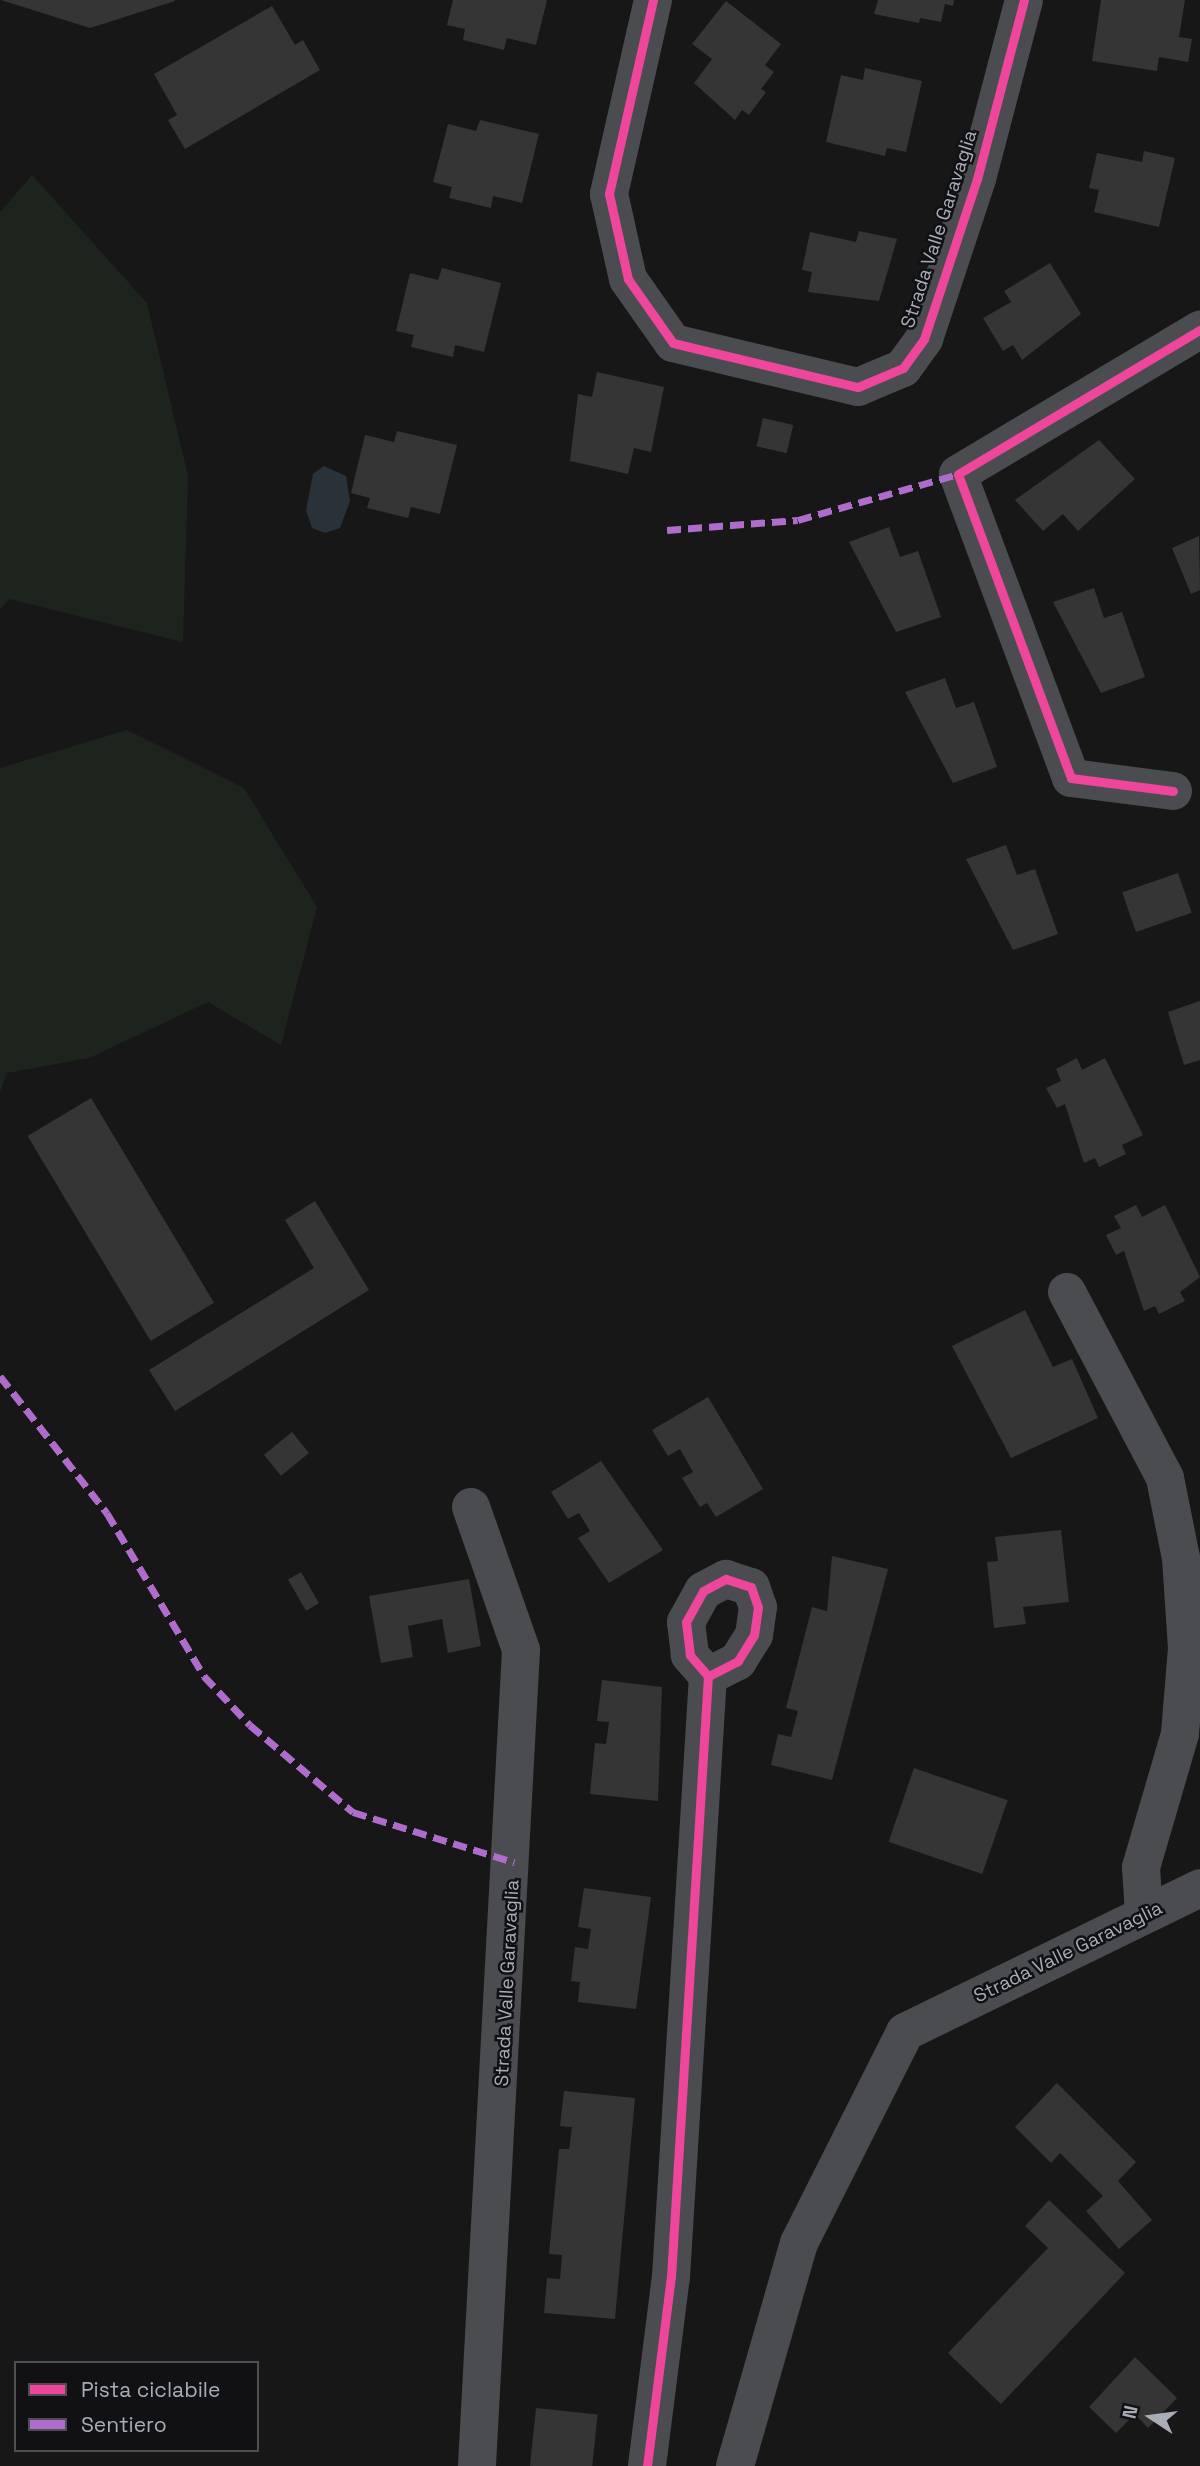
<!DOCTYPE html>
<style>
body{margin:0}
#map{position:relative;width:1200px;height:2466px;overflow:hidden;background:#171717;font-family:"Space Grotesk",sans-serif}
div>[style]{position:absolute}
.green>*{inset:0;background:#1d241e}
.water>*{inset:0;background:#2a3239}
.building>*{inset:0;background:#353536;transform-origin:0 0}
.minor>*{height:38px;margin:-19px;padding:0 19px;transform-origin:19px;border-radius:19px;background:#4b4c50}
.quiet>*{height:7px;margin-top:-3.5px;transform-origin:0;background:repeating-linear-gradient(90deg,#b06ccc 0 14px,transparent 0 21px)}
.cycleway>*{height:9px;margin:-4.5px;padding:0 4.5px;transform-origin:4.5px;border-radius:4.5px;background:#ed469a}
span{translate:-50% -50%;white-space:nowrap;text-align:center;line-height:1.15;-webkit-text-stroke:5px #111113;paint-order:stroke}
.street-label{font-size:19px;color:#a8adb8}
.legend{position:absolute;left:14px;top:2361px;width:245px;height:91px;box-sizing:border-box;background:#111113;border:2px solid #4d4f55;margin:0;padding:9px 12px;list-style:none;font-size:21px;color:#a8adb8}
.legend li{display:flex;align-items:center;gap:14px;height:35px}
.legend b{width:35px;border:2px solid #4d4f55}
.north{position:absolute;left:1116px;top:2382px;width:70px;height:70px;-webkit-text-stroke:5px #111113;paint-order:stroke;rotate:283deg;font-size:19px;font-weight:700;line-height:28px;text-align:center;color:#a8adb8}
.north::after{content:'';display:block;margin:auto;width:24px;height:32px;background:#a8adb8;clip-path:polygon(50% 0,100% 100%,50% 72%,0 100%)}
</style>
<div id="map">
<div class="green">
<i style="clip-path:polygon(32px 175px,147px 303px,188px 476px,183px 642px,9px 599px,0 610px,0 212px)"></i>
<i style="clip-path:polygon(127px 730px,244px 788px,317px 907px,281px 1045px,208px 1002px,89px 1058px,7px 1073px,0 1093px,0 768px)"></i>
</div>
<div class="water">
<i style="clip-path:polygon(324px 466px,346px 476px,350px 501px,340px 528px,325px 533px,312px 528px,306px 510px,313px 474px)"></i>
</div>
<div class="building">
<i style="clip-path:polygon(1px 0,174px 0,175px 1px,90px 28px)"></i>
<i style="clip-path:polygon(453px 0,547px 0,536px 45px,507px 38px,504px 50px,463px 40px,465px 29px,447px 25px)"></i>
<i style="clip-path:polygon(878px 0,954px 0,953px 6px,945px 4px,941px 22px,920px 18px,919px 23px,874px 14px)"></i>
<i style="clip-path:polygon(1101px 0,1185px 0,1179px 37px,1192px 39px,1188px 62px,1159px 57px,1157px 71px,1092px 61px)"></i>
<i style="clip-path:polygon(726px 1px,781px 44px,765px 65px,774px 72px,761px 89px,766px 92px,749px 115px,742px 110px,735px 120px,694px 83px,712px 59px,692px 44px)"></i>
<i style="clip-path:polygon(272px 6px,295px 45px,303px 40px,320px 70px,185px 149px,168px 120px,177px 115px,154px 74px)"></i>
<i style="clip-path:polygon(865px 68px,922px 81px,906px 152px,887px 148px,885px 156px,826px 142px,841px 75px,863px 80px)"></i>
<i style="clip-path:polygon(480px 120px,539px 134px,522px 203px,493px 196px,491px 208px,449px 198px,452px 187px,433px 182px,448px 124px,476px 131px)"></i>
<i style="clip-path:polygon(1144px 151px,1175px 158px,1159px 227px,1094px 212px,1099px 190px,1089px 188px,1097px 153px,1142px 162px)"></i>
<i style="clip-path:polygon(859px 231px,897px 239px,879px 301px,808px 292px,812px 272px,802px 270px,810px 232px,856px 242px)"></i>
<i style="clip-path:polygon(1050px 263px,1081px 314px,1022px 360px,1013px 345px,1003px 351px,983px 318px,1011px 302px,1004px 291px)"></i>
<i style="clip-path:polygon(442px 268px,501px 283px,484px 352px,455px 345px,453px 357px,411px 347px,414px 335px,396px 331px,410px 273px,438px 280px)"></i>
<i style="clip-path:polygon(597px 372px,664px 387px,651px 452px,634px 448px,628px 474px,570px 461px,578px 394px,592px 397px)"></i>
<i style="left:763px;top:418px;width:31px;height:29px;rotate:13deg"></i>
<i style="clip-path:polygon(397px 431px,457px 445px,440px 514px,411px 507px,408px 518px,367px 508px,370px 498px,351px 493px,365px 435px,394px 442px)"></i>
<i style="clip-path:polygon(1099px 440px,1135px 479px,1078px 531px,1063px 514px,1043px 531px,1015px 500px)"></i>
<i style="clip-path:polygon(889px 527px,900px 557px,918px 551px,941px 617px,896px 632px,849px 542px)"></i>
<i style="clip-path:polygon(1199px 536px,1200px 590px,1191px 594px,1172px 548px)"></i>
<i style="clip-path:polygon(1094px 588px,1104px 618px,1122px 612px,1145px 677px,1101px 693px,1053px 602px)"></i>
<i style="clip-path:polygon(945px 678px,956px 708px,974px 702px,997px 767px,953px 783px,905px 692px)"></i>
<i style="clip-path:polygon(1006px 845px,1017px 875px,1035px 869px,1058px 934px,1013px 950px,966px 859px)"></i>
<i style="left:1178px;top:873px;width:42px;height:59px;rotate:71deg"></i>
<i style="clip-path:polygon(1200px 1001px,1200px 1060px,1184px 1065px,1168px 1012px)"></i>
<i style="clip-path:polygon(1077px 1058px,1082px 1070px,1105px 1058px,1143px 1135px,1122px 1145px,1126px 1154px,1099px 1167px,1095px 1158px,1084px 1163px,1065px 1104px,1057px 1108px,1046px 1088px,1061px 1081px,1056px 1069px)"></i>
<i style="left:91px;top:1098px;width:239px;height:74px;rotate:59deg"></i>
<i style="clip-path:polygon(315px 1201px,369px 1290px,175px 1411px,149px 1370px,314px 1268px,285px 1220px)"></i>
<i style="clip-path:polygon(1136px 1205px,1142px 1217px,1165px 1205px,1200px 1277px,1180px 1292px,1185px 1301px,1159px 1314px,1155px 1306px,1144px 1311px,1124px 1251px,1116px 1255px,1106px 1235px,1121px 1228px,1114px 1216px)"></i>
<i style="clip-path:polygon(1025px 1310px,1053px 1367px,1072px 1359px,1098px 1418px,1011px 1458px,952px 1346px)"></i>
<i style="clip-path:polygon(708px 1397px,763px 1489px,716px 1517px,707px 1503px,700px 1507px,682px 1478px,693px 1472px,680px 1449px,668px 1456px,652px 1430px)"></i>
<i style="left:292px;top:1432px;width:27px;height:36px;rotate:51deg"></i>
<i style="clip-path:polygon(601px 1461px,663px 1550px,609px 1583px,578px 1538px,590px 1531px,579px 1513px,568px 1519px,551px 1492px)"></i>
<i style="clip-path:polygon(1061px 1530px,1069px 1602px,1023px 1607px,1026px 1624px,994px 1628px,987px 1562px,998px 1561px,995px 1537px)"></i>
<i style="clip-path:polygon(832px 1556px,888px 1569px,832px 1780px,771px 1765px,778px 1734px,791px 1737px,798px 1711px,786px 1708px,812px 1607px,827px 1611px)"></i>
<i style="left:301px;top:1572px;width:36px;height:15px;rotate:60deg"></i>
<i style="clip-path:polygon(469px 1579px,481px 1646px,448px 1653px,442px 1619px,408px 1626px,413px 1657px,381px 1663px,369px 1596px)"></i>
<i style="clip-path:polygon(602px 1680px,662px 1687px,658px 1801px,590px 1794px,595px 1743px,606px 1744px,609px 1722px,597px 1721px)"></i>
<i style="left:914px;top:1768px;width:99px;height:78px;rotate:19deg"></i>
<i style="clip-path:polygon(584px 1888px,651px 1897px,636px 2009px,578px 2002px,580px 1982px,571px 1981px,575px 1947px,588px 1949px,591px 1929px,578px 1927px)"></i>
<i style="clip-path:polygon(1057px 2083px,1136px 2162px,1118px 2181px,1152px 2220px,1119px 2249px,1086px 2211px,1103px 2196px,1060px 2153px,1051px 2163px,1015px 2127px)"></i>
<i style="clip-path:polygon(564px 2091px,635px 2098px,615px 2319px,544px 2313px,547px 2278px,560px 2279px,562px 2255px,549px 2254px,559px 2149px,569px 2149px,572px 2127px,560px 2126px)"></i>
<i style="clip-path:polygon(1049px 2200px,1125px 2273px,1001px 2404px,948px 2353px,1048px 2248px,1025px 2226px)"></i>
<i style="clip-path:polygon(1135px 2357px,1177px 2398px,1148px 2428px,1135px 2414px,1116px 2433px,1089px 2407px)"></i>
<i style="left:536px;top:2408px;width:62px;height:58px;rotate:6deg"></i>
</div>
<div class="minor">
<i style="left:653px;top:0;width:199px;rotate:102.8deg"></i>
<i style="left:609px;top:194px;width:87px;rotate:77.4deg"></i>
<i style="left:628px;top:279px;width:78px;rotate:54.9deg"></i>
<i style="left:673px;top:343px;width:190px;rotate:13.4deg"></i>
<i style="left:858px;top:387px;width:49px;rotate:-22.9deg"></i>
<i style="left:903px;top:368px;width:36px;rotate:-54deg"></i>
<i style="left:924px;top:339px;width:169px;rotate:-71.7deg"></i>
<i style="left:977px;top:179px;width:185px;rotate:-75.3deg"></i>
<i style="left:1173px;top:791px;width:103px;rotate:-172.7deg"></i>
<i style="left:1071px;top:778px;width:324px;rotate:-110.4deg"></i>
<i style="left:958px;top:474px;width:282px;rotate:-30.8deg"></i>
<i style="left:1067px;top:1292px;width:210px;rotate:62.2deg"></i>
<i style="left:1165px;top:1478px;width:82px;rotate:78.7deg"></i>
<i style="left:1181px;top:1558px;width:90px;rotate:86.2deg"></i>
<i style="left:1187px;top:1648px;width:86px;rotate:94.7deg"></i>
<i style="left:1180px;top:1734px;width:139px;rotate:106.3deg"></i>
<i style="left:1141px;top:1867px;width:47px;rotate:86.3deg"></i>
<i style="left:471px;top:1507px;width:151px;rotate:70.7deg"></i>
<i style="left:521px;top:1650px;width:817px;rotate:93.09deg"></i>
<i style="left:647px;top:2466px;width:191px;rotate:-82.8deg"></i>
<i style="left:671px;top:2277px;width:602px;rotate:-86.48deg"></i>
<i style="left:708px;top:1676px;width:28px;rotate:-131deg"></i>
<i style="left:690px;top:1655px;width:33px;rotate:-97deg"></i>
<i style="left:686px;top:1622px;width:35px;rotate:-61deg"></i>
<i style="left:703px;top:1591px;width:26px;rotate:-28deg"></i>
<i style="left:726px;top:1579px;width:26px;rotate:18deg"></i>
<i style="left:751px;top:1587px;width:21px;rotate:71deg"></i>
<i style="left:758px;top:1607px;width:28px;rotate:98deg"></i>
<i style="left:754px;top:1635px;width:31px;rotate:122deg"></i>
<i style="left:738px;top:1661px;width:34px;rotate:153deg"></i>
<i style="left:735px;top:2466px;width:232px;rotate:-74deg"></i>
<i style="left:799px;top:2243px;width:236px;rotate:-63.3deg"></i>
<i style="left:905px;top:2032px;width:328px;rotate:-26deg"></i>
</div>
<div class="quiet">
<i style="left:667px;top:530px;width:131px;rotate:-4.4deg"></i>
<i style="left:798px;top:520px;width:166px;rotate:-16deg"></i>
<i style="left:0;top:1376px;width:174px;rotate:52deg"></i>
<i style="left:107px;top:1513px;width:190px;rotate:59.2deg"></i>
<i style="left:204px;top:1676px;width:67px;rotate:46.8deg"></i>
<i style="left:250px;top:1725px;width:135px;rotate:40.2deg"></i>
<i style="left:353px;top:1812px;width:169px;rotate:17.3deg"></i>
</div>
<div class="cycleway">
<i style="left:653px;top:0;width:199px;rotate:102.8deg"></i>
<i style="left:609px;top:194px;width:87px;rotate:77.4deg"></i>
<i style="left:628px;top:279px;width:78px;rotate:54.9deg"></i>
<i style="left:673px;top:343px;width:190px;rotate:13.4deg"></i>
<i style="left:858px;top:387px;width:49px;rotate:-22.9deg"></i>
<i style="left:903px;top:368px;width:36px;rotate:-54deg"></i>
<i style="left:924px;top:339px;width:169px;rotate:-71.7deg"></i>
<i style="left:977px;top:179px;width:185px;rotate:-75.3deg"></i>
<i style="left:1173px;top:791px;width:103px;rotate:-172.7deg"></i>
<i style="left:1071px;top:778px;width:324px;rotate:-110.4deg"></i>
<i style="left:958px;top:474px;width:282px;rotate:-30.8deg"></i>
<i style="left:647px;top:2466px;width:191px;rotate:-82.8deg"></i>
<i style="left:671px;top:2277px;width:602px;rotate:-86.48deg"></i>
<i style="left:708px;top:1676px;width:28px;rotate:-131deg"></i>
<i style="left:690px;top:1655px;width:33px;rotate:-97deg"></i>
<i style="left:686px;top:1622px;width:35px;rotate:-61deg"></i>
<i style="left:703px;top:1591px;width:26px;rotate:-28deg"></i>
<i style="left:726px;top:1579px;width:26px;rotate:18deg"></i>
<i style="left:751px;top:1587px;width:21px;rotate:71deg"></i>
<i style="left:758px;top:1607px;width:28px;rotate:98deg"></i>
<i style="left:754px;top:1635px;width:31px;rotate:122deg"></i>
<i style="left:738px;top:1661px;width:34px;rotate:153deg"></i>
</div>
<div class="street-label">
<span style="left:939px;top:229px;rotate:-72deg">Strada Valle Garavaglia</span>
<span style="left:1068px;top:1952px;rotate:-26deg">Strada Valle Garavaglia</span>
<span style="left:507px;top:1983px;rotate:-87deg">Strada Valle Garavaglia</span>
</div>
<ul class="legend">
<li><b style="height:9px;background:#ed469a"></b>Pista ciclabile</li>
<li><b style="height:9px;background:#b06ccc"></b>Sentiero</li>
</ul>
<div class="north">N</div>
</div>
